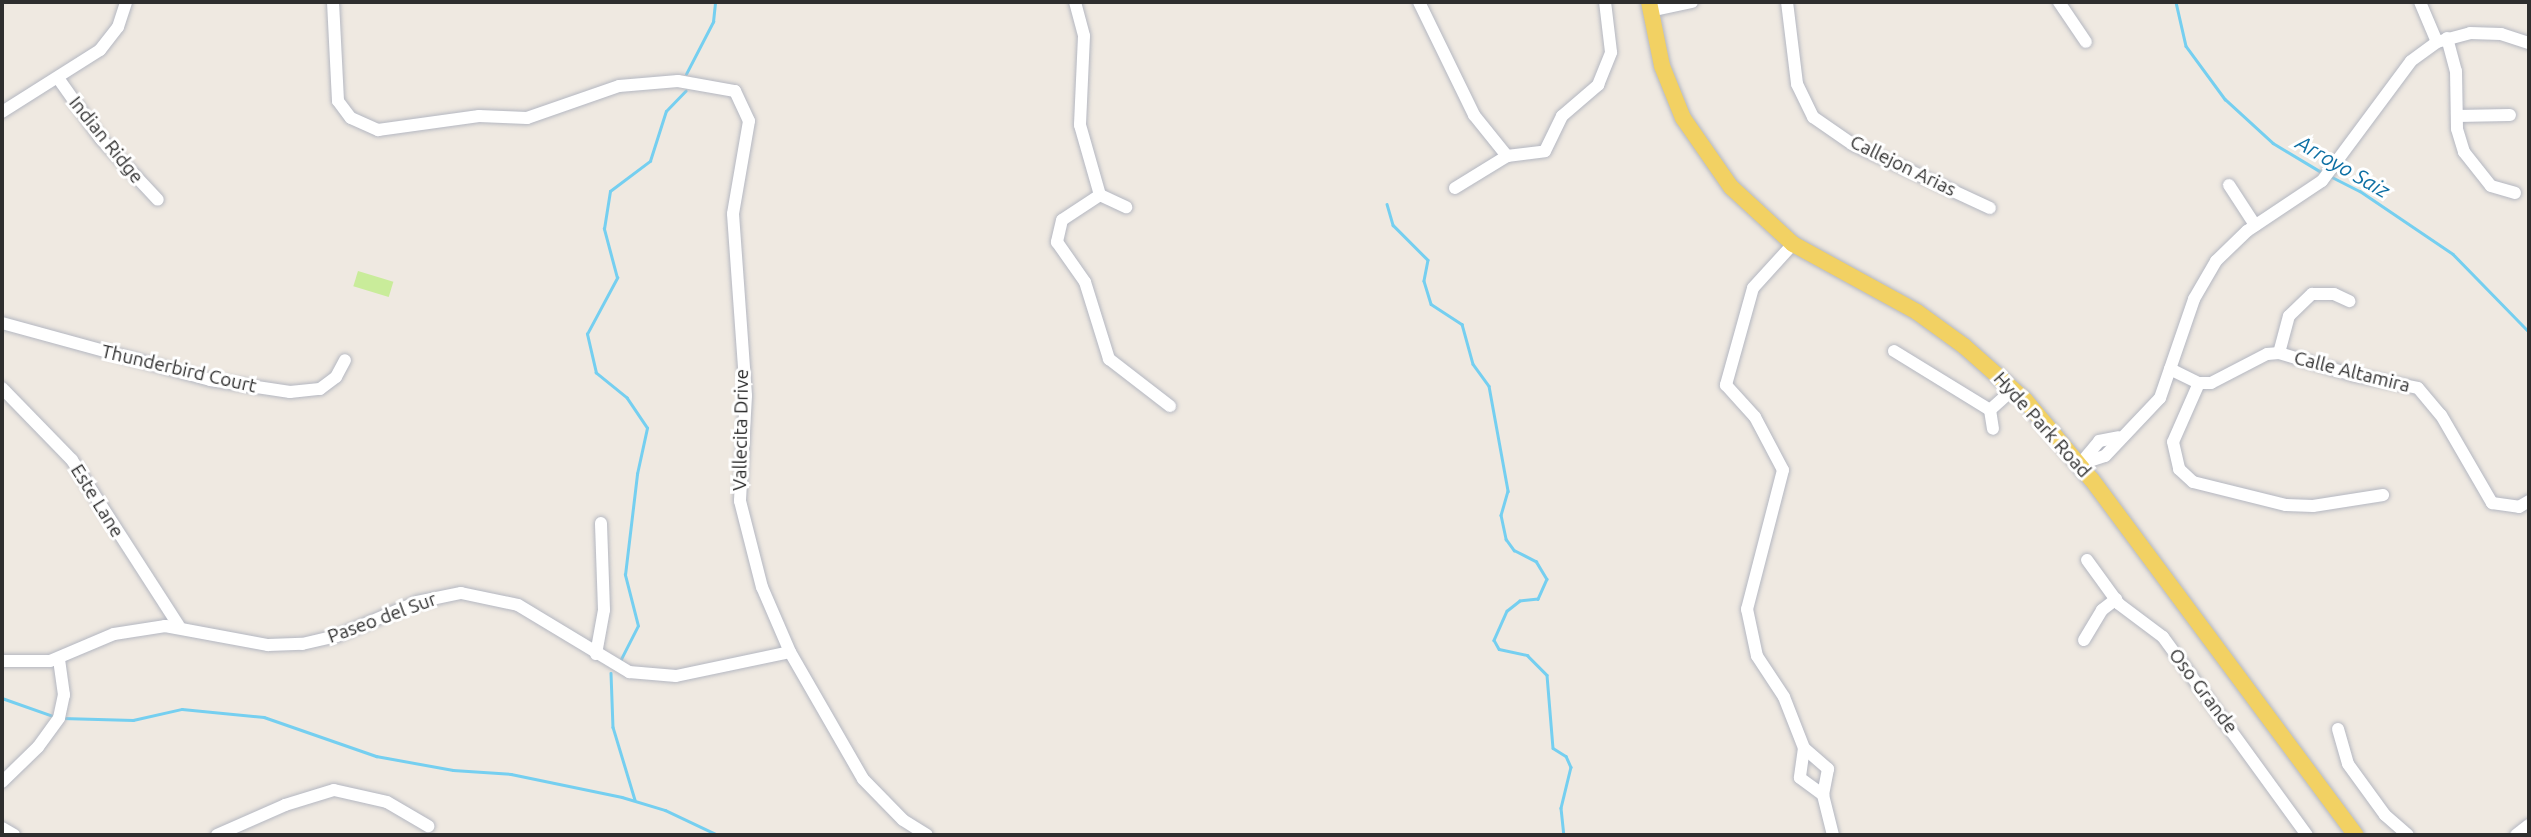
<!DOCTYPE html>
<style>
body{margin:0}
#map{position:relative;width:2531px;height:837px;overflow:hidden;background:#efe9e1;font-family:Ubuntu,sans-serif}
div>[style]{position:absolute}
.pitch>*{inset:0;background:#c9ec9a;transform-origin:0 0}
.stream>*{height:2.5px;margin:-1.25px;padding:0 1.25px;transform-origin:1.25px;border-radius:1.25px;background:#75cff0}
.roads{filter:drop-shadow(0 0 2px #b4b7c1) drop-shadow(0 0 2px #b4b7c1)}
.minor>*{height:12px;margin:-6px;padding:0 6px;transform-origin:6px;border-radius:6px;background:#fff}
.major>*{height:16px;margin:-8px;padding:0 8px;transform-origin:8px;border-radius:8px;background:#f2d163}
span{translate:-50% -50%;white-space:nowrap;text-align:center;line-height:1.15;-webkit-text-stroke:6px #fff;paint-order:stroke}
.street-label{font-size:19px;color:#2e2e2e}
.water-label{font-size:21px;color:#0d6fa3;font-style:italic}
.frame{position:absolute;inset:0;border:4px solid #2e2e2e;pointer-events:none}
</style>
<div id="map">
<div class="pitch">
<i style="left:358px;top:271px;width:37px;height:16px;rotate:17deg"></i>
</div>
<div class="stream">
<i style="left:2176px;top:2px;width:45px;rotate:77.2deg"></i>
<i style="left:2186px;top:46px;width:66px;rotate:53.7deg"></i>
<i style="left:2225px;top:99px;width:65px;rotate:42.5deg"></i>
<i style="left:2273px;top:143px;width:58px;rotate:31deg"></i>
<i style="left:686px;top:74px;width:59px;rotate:-62.6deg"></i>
<i style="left:713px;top:22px;width:20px;rotate:-84deg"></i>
<i style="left:2332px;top:177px;width:31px;rotate:27deg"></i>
<i style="left:2360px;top:191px;width:112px;rotate:34.1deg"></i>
<i style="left:2453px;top:254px;width:109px;rotate:45.7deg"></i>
<i style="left:1387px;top:204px;width:22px;rotate:74deg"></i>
<i style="left:1393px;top:225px;width:49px;rotate:45deg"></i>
<i style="left:1428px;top:260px;width:21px;rotate:101deg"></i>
<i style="left:1424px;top:281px;width:24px;rotate:73deg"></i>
<i style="left:1431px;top:304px;width:37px;rotate:33deg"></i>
<i style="left:1462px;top:324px;width:41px;rotate:74.6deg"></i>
<i style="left:1473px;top:364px;width:27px;rotate:54deg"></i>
<i style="left:1489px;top:386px;width:107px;rotate:79.7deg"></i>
<i style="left:1508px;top:491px;width:25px;rotate:106deg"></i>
<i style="left:1501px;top:515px;width:25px;rotate:78deg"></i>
<i style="left:1506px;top:539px;width:14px;rotate:54deg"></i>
<i style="left:1514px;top:550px;width:25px;rotate:27deg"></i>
<i style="left:1536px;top:561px;width:21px;rotate:59deg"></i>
<i style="left:1547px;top:579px;width:22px;rotate:114deg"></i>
<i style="left:1538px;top:599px;width:18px;rotate:174deg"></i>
<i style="left:1520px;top:601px;width:16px;rotate:142deg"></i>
<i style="left:1507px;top:611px;width:32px;rotate:114deg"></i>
<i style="left:1494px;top:640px;width:10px;rotate:61deg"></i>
<i style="left:1499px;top:649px;width:29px;rotate:12deg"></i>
<i style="left:1527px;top:655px;width:28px;rotate:45deg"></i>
<i style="left:1547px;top:675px;width:73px;rotate:85.3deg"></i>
<i style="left:1553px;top:748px;width:15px;rotate:32deg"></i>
<i style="left:1566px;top:756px;width:12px;rotate:66deg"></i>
<i style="left:1571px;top:767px;width:42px;rotate:103.7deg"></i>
<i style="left:1561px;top:808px;width:27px;rotate:84deg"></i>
<i style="left:620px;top:661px;width:39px;rotate:-63deg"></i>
<i style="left:638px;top:626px;width:53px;rotate:-104.3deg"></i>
<i style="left:625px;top:575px;width:102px;rotate:-83.2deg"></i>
<i style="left:637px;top:474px;width:47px;rotate:-77.7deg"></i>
<i style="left:647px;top:428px;width:36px;rotate:-124deg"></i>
<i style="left:627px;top:398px;width:40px;rotate:-141deg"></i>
<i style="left:596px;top:373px;width:40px;rotate:-103deg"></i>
<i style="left:587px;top:334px;width:64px;rotate:-61.8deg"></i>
<i style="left:617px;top:278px;width:51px;rotate:-104.9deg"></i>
<i style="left:604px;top:229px;width:38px;rotate:-81deg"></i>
<i style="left:610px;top:191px;width:50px;rotate:-36.9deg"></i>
<i style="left:650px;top:161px;width:52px;rotate:-72.3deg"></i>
<i style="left:666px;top:111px;width:28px;rotate:-46deg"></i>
<i style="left:611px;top:673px;width:54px;rotate:87.9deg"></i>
<i style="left:613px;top:727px;width:76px;rotate:73.2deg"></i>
<i style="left:2px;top:698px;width:57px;rotate:19.4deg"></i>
<i style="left:62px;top:718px;width:71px;rotate:1.6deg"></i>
<i style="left:133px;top:720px;width:50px;rotate:-12.7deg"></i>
<i style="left:182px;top:709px;width:82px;rotate:5.6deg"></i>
<i style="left:264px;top:717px;width:119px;rotate:19.2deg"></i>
<i style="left:376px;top:756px;width:78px;rotate:10.3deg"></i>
<i style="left:453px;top:770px;width:58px;rotate:3.9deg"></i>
<i style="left:511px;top:774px;width:113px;rotate:11.7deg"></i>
<i style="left:622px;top:797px;width:45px;rotate:16.8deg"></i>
<i style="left:665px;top:810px;width:59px;rotate:25.3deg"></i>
</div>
<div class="roads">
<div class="minor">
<i style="left:333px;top:2px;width:99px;rotate:87.1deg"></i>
<i style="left:338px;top:101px;width:21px;rotate:53deg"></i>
<i style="left:351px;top:118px;width:30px;rotate:24deg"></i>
<i style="left:378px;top:130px;width:102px;rotate:-7.9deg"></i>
<i style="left:479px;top:116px;width:48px;rotate:2.4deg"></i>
<i style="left:527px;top:118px;width:97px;rotate:-19.2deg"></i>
<i style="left:619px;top:86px;width:59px;rotate:-4.8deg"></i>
<i style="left:678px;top:81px;width:58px;rotate:10deg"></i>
<i style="left:735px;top:91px;width:33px;rotate:65deg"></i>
<i style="left:749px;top:121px;width:94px;rotate:99.8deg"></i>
<i style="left:733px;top:214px;width:182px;rotate:85.9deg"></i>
<i style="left:746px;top:396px;width:105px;rotate:93.3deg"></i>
<i style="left:740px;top:501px;width:89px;rotate:75.7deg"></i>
<i style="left:762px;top:587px;width:71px;rotate:66.7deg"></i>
<i style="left:790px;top:652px;width:146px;rotate:60.1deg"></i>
<i style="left:863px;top:779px;width:57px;rotate:45.7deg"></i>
<i style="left:903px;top:820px;width:28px;rotate:32deg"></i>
<i style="left:1075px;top:2px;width:35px;rotate:75deg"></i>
<i style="left:1084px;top:36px;width:89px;rotate:92.6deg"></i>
<i style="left:1080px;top:125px;width:73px;rotate:74.1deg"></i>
<i style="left:1100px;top:195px;width:45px;rotate:146.7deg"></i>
<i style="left:1062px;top:220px;width:23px;rotate:103deg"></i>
<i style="left:1057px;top:242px;width:49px;rotate:55deg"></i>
<i style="left:1085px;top:282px;width:81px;rotate:72.7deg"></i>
<i style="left:1109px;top:359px;width:77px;rotate:37.6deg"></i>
<i style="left:1419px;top:2px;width:126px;rotate:64deg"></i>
<i style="left:1474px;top:115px;width:53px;rotate:51.2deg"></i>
<i style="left:1787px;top:2px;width:83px;rotate:83deg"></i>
<i style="left:1797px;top:84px;width:37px;rotate:64deg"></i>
<i style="left:1813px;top:117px;width:47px;rotate:34.7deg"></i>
<i style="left:1852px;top:144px;width:152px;rotate:24.9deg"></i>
<i style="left:2059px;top:2px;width:48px;rotate:56deg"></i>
<i style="left:2420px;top:2px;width:43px;rotate:67deg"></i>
<i style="left:1650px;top:11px;width:43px;rotate:-12.1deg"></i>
<i style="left:2447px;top:38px;width:34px;rotate:75deg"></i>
<i style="left:2456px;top:71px;width:58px;rotate:89deg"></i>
<i style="left:2457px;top:129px;width:24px;rotate:73deg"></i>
<i style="left:2464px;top:152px;width:43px;rotate:51.5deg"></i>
<i style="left:2491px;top:186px;width:25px;rotate:16deg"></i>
<i style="left:58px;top:78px;width:75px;rotate:54.8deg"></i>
<i style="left:101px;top:139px;width:83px;rotate:46.9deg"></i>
<i style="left:2px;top:112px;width:116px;rotate:-32.3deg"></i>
<i style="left:100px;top:50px;width:29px;rotate:-52deg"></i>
<i style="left:118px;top:27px;width:26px;rotate:-72deg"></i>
<i style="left:2457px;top:116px;width:53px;rotate:-1.1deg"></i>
<i style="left:2229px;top:185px;width:48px;rotate:57deg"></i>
<i style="left:1455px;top:188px;width:61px;rotate:-31.6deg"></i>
<i style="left:1507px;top:156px;width:38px;rotate:-7deg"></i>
<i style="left:1545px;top:151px;width:39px;rotate:-64deg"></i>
<i style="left:1562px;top:116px;width:48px;rotate:-40.7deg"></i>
<i style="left:1598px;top:85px;width:35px;rotate:-68deg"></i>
<i style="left:1611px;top:52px;width:50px;rotate:-96.8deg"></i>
<i style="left:1100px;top:195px;width:29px;rotate:25deg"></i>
<i style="left:1793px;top:244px;width:59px;rotate:132.3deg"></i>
<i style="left:1753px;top:288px;width:101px;rotate:105.6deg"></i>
<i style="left:1726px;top:385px;width:43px;rotate:47.8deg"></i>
<i style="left:1755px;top:417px;width:60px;rotate:62.2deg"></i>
<i style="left:1783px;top:470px;width:144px;rotate:104.5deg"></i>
<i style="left:1747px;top:609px;width:48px;rotate:78deg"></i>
<i style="left:1757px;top:656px;width:49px;rotate:56.6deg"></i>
<i style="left:1784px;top:697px;width:55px;rotate:68.6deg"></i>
<i style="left:1804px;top:748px;width:30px;rotate:98deg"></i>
<i style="left:1800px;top:778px;width:29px;rotate:36deg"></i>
<i style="left:2px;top:323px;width:216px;rotate:15.3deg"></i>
<i style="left:210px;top:380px;width:81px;rotate:8.5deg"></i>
<i style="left:290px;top:392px;width:30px;rotate:-6deg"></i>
<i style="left:320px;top:389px;width:20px;rotate:-37deg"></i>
<i style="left:336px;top:377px;width:19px;rotate:-62deg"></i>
<i style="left:1894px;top:351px;width:113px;rotate:31.6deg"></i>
<i style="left:1990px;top:410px;width:19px;rotate:81deg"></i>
<i style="left:2279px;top:353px;width:38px;rotate:-75deg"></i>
<i style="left:2289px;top:316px;width:32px;rotate:-44deg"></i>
<i style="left:2312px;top:294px;width:22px"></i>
<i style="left:2334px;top:294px;width:17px;rotate:25deg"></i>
<i style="left:2170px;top:369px;width:32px;rotate:26deg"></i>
<i style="left:2199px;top:383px;width:12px"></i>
<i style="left:2211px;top:383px;width:63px;rotate:-27.4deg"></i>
<i style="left:2267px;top:354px;width:12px;rotate:-5deg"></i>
<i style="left:2279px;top:353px;width:77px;rotate:16.6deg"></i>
<i style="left:2353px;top:375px;width:66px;rotate:11.3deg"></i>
<i style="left:2418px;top:388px;width:35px;rotate:50deg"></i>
<i style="left:2441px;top:415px;width:102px;rotate:59.9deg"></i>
<i style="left:2492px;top:503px;width:27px;rotate:8deg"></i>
<i style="left:2519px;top:507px;width:12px;rotate:-31deg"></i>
<i style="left:2199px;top:383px;width:64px;rotate:113.8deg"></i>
<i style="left:2173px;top:442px;width:28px;rotate:77deg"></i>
<i style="left:2179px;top:469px;width:19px;rotate:43deg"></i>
<i style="left:2193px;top:482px;width:96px;rotate:13.9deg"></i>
<i style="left:2286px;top:505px;width:27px;rotate:2deg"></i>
<i style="left:2313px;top:506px;width:71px;rotate:-8.9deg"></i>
<i style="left:2px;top:388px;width:100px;rotate:45.8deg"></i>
<i style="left:72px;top:460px;width:197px;rotate:57.2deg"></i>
<i style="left:1990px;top:410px;width:31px;rotate:-42deg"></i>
<i style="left:2080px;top:464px;width:26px;rotate:-18deg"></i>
<i style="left:2105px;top:456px;width:80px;rotate:-46.5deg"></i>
<i style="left:2160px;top:398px;width:105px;rotate:-71deg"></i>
<i style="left:2194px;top:299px;width:44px;rotate:-59.9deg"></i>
<i style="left:2216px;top:261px;width:43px;rotate:-44.1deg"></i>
<i style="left:2247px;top:231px;width:90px;rotate:-33.7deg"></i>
<i style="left:2322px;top:181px;width:149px;rotate:-53.4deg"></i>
<i style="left:2411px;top:61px;width:32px;rotate:-36deg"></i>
<i style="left:2437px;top:42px;width:34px;rotate:-15deg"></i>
<i style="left:2470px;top:33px;width:31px;rotate:2deg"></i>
<i style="left:2501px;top:34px;width:29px;rotate:18deg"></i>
<i style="left:2080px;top:464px;width:30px;rotate:-50deg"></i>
<i style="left:2099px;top:441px;width:20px;rotate:-11deg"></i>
<i style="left:2087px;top:560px;width:54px;rotate:54deg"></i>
<i style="left:2119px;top:604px;width:55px;rotate:36.9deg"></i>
<i style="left:2163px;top:637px;width:245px;rotate:54deg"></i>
<i style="left:2084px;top:640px;width:35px;rotate:-59deg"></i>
<i style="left:2102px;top:610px;width:18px;rotate:-38deg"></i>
<i style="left:596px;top:654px;width:45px;rotate:-79.7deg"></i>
<i style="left:604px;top:610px;width:87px;rotate:-92deg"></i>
<i style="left:2px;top:661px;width:48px"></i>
<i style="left:50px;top:661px;width:69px;rotate:-22.9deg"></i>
<i style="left:114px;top:634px;width:52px;rotate:-8.9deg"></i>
<i style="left:165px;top:626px;width:105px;rotate:10.5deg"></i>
<i style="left:268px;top:645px;width:34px;rotate:-2deg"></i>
<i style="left:302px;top:644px;width:36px;rotate:-13deg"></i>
<i style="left:337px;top:636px;width:87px;rotate:-23deg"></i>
<i style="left:417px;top:602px;width:45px;rotate:-11.6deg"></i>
<i style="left:461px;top:593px;width:58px;rotate:11.9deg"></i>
<i style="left:518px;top:605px;width:130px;rotate:31.1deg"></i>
<i style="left:629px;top:672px;width:47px;rotate:4.9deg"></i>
<i style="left:676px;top:676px;width:116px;rotate:-11.9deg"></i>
<i style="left:2338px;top:729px;width:36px;rotate:74deg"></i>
<i style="left:2348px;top:764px;width:63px;rotate:54deg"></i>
<i style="left:2385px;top:815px;width:30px;rotate:41deg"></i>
<i style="left:1804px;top:748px;width:32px;rotate:41deg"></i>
<i style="left:1828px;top:769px;width:26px;rotate:101deg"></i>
<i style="left:1823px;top:795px;width:41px;rotate:76deg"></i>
<i style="left:2px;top:782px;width:50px;rotate:-44.2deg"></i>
<i style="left:38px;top:747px;width:36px;rotate:-54deg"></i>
<i style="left:59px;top:718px;width:24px;rotate:-78deg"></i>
<i style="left:64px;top:695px;width:37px;rotate:-98deg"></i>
<i style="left:2px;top:828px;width:14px;rotate:30deg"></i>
<i style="left:217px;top:835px;width:74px;rotate:-23.8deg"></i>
<i style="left:285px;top:805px;width:51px;rotate:-17deg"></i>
<i style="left:334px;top:790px;width:54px;rotate:12.8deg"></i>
<i style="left:387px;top:802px;width:48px;rotate:30.3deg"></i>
<i style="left:2516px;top:835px;width:16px;rotate:-38deg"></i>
</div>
<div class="major">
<i style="left:1649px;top:2px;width:65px;rotate:78.5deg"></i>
<i style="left:1662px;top:66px;width:56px;rotate:68deg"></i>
<i style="left:1683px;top:118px;width:84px;rotate:55.2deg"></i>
<i style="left:1731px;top:187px;width:84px;rotate:42.6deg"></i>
<i style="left:1793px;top:244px;width:141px;rotate:28.7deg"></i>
<i style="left:1917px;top:312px;width:58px;rotate:35.9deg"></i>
<i style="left:1964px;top:346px;width:81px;rotate:41.5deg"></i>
<i style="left:2025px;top:400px;width:104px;rotate:50.1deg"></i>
<i style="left:2092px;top:480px;width:442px;rotate:53.4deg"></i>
</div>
</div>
<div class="street-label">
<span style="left:106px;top:140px;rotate:51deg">Indian Ridge</span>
<span style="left:1903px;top:166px;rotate:26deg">Callejon Arias</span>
<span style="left:179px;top:369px;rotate:13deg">Thunderbird Court</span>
<span style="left:2352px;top:372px;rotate:14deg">Calle Altamira</span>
<span style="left:2042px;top:425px;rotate:48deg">Hyde Park Road</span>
<span style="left:741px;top:430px;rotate:-89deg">Vallecita Drive</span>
<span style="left:97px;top:501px;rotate:58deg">Este Lane</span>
<span style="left:382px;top:618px;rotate:-20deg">Paseo del Sur</span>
<span style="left:2203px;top:691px;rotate:53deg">Oso Grande</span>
</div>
<div class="water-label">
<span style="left:2343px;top:166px;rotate:30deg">Arroyo Saiz</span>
</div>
<div class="frame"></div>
</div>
